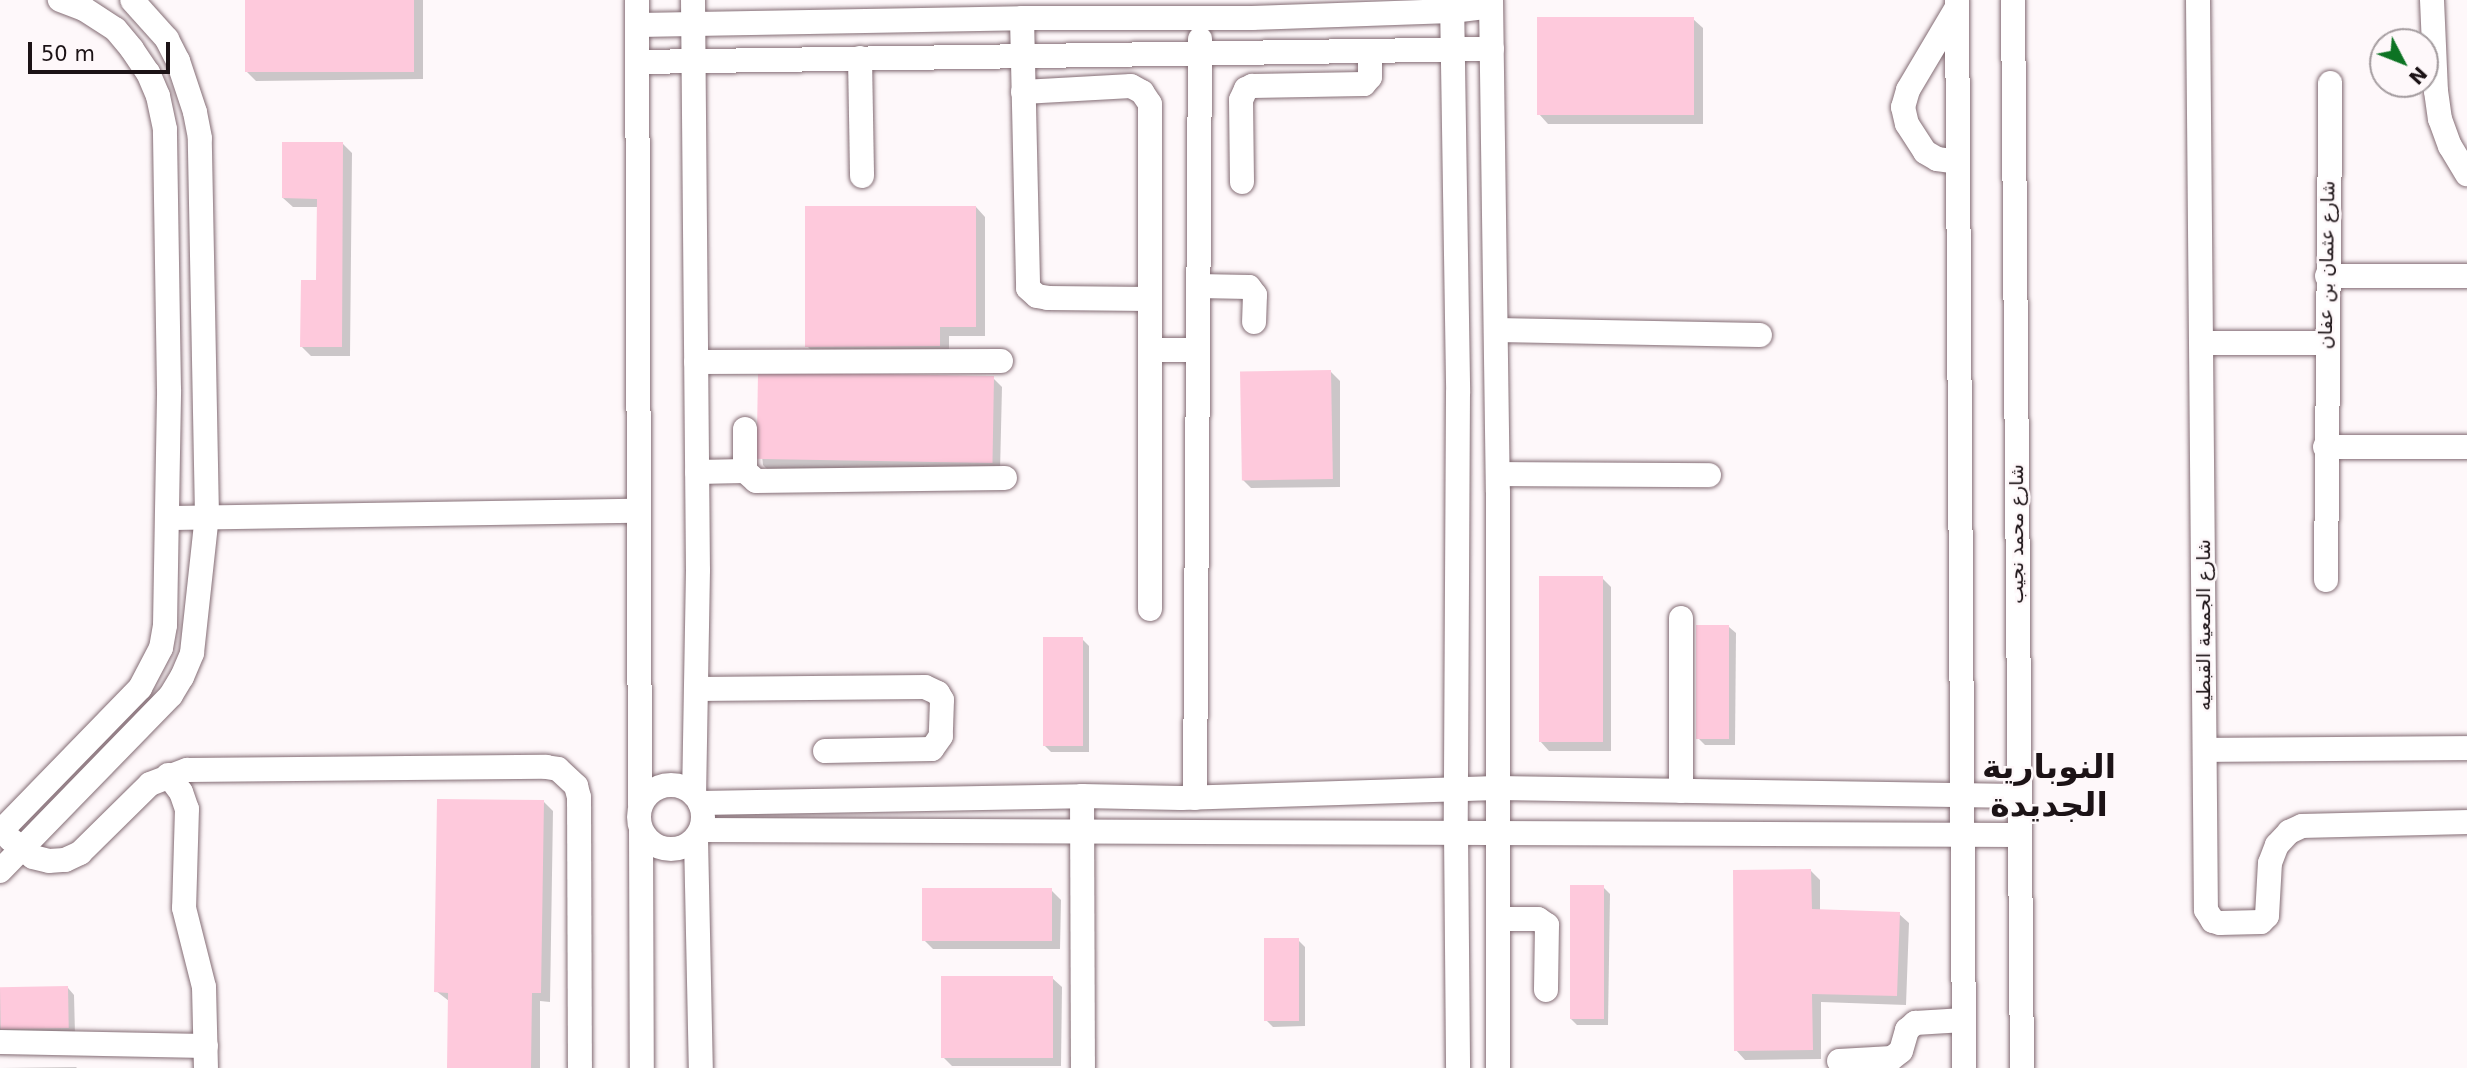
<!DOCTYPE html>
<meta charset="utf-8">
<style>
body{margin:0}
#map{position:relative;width:2467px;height:1068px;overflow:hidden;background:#fef8fa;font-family:"DejaVu Sans","Noto Naskh Arabic",sans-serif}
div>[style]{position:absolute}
.shadow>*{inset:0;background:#0003}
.building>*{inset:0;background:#fec9dc;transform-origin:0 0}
.roads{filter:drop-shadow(0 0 2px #836c74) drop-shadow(0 0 2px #836c74)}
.minor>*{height:24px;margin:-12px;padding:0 12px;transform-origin:12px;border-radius:12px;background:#fff}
.minor>.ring{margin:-12px;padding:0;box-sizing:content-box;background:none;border:24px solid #fff;border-radius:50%}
span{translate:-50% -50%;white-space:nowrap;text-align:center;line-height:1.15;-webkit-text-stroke:5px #fef8fa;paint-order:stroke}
.street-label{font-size:19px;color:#1c1316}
.town-label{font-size:33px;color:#1c1316;font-weight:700}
.north{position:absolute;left:2369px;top:28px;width:70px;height:70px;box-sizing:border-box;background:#fef8fa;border:2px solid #a49c9f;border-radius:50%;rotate:132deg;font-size:19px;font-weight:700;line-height:28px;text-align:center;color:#1c1316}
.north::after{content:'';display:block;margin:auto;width:24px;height:32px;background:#0d7323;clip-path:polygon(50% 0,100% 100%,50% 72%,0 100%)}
.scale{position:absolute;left:28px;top:42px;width:142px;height:32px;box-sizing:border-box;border:4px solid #1c1316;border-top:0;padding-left:9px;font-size:21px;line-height:24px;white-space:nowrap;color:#1c1316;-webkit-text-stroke:5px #fef8fa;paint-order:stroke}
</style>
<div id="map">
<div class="shadow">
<i style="clip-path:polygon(246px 0,423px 0,423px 79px,256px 81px,247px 72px)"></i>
<i style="clip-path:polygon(1693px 19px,1703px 28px,1703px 124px,1548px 124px,1539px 114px)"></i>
<i style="clip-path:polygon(343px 144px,352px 153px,350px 356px,311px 356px,302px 347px,318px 282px,318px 207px,293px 207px,283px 198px)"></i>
<i style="clip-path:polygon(976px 207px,985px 217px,985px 336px,949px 336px,949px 355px,816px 355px,807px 346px)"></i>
<i style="clip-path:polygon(1330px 371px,1340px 381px,1340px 487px,1251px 488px,1242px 479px)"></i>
<i style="clip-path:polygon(759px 378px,993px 378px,1002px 387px,1000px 472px,773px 475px,763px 465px,758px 420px)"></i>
<i style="clip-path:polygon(1602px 578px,1611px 587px,1611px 751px,1549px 751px,1540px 741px)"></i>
<i style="clip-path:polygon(1729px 627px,1736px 633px,1735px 745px,1705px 745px,1698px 738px)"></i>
<i style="clip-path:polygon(1082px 639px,1089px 646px,1089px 752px,1051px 752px,1044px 745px)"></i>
<i style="clip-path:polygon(544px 802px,553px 811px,550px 1002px,540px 1001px,540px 1068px,449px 1068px,449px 1001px,436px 991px)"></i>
<i style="clip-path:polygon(1811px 871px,1820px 880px,1820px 911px,1899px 914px,1909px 923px,1906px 1005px,1821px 1002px,1821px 1059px,1745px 1060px,1736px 1050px)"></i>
<i style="clip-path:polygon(1603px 887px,1610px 894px,1608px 1025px,1577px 1025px,1570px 1018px)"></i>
<i style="clip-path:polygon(1051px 890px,1061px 900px,1060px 949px,933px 949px,924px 940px)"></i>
<i style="clip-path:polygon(1298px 940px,1305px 947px,1305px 1026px,1273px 1027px,1266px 1020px)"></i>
<i style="clip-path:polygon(1052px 978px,1062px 987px,1061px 1066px,952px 1066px,943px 1057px)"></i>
<i style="clip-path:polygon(68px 988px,74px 995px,75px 1034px,0 1035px,0 989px)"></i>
<i style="clip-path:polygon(76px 1067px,77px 1068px,0 1068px)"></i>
</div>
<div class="building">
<i style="left:245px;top:0;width:169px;height:72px"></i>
<i style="left:1694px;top:17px;width:98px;height:157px;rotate:90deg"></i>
<i style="clip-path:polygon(282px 142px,343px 142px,342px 347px,300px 347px,301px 280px,316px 280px,317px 199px,282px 198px)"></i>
<i style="clip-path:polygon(805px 206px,976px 206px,976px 327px,940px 327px,940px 346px,805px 347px)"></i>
<i style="left:1331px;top:370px;width:109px;height:91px;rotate:89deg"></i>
<i style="left:994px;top:376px;width:87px;height:236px;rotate:91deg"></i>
<i style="left:1539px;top:576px;width:64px;height:166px"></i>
<i style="left:1696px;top:625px;width:33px;height:114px"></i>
<i style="left:1043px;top:637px;width:40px;height:109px"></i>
<i style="clip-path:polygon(437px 799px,544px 800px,541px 993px,532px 993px,531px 1068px,447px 1068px,448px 993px,434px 992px)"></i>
<i style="clip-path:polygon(1811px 869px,1812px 909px,1900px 912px,1897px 996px,1812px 994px,1813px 1050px,1734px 1051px,1733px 870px)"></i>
<i style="left:1570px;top:885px;width:34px;height:134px"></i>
<i style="left:1052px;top:888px;width:53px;height:130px;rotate:90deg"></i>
<i style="left:1264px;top:938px;width:35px;height:83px"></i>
<i style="left:941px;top:976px;width:112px;height:82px"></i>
<i style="left:68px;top:986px;width:42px;height:68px;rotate:89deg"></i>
</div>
<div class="roads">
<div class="minor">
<i style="left:637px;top:0;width:805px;rotate:89.79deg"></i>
<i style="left:693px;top:0;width:570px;rotate:89.5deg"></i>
<i style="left:698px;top:570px;width:225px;rotate:91deg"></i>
<i style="left:1452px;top:0;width:393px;rotate:89.1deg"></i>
<i style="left:1458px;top:393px;width:439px;rotate:90.3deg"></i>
<i style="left:1456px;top:832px;width:236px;rotate:89.5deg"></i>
<i style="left:1491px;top:0;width:492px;rotate:89.2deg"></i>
<i style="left:1498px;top:492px;width:576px;rotate:90deg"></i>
<i style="left:1957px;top:0;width:1068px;rotate:89.62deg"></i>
<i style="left:2013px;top:0;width:1068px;rotate:89.52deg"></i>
<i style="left:2198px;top:0;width:910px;rotate:89.5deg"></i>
<i style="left:2206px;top:910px;width:13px;rotate:58deg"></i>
<i style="left:2213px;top:921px;width:7px;rotate:16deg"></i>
<i style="left:2220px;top:923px;width:41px;rotate:-1.4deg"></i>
<i style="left:2261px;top:922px;width:8px;rotate:-45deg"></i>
<i style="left:2267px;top:916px;width:53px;rotate:-86.8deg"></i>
<i style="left:2270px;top:863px;width:19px;rotate:-69deg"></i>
<i style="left:2277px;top:845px;width:18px;rotate:-47deg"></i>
<i style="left:2289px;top:832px;width:14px;rotate:-25deg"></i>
<i style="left:2302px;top:826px;width:165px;rotate:-1.4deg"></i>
<i style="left:2432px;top:0;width:91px;rotate:87.5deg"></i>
<i style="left:2436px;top:91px;width:28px;rotate:82deg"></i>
<i style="left:2440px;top:119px;width:29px;rotate:70deg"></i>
<i style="left:2450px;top:146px;width:33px;rotate:59deg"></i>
<i style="left:1956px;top:9px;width:94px;rotate:120.7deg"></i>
<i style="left:1908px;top:90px;width:18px;rotate:106deg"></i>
<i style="left:1903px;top:107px;width:17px;rotate:77deg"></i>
<i style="left:1907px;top:124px;width:33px;rotate:57deg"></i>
<i style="left:1925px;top:152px;width:14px;rotate:30deg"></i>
<i style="left:1937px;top:159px;width:21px;rotate:8deg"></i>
<i style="left:1022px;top:18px;width:270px;rotate:88.7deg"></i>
<i style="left:1028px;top:288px;width:12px;rotate:42deg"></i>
<i style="left:1037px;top:296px;width:11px;rotate:10deg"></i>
<i style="left:1048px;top:298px;width:101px;rotate:0.6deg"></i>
<i style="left:638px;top:25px;width:384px;rotate:-1deg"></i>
<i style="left:1022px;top:18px;width:230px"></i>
<i style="left:1252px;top:18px;width:200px;rotate:-2deg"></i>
<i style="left:1452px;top:11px;width:39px;rotate:-7deg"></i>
<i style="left:860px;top:58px;width:118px;rotate:89deg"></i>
<i style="left:638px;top:62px;width:854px;rotate:-0.87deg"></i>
<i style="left:1023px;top:92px;width:108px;rotate:-3.2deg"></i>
<i style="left:1131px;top:86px;width:13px;rotate:29deg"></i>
<i style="left:1142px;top:92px;width:14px;rotate:56deg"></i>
<i style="left:1150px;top:104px;width:505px;rotate:90deg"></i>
<i style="left:1242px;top:182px;width:82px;rotate:-90.7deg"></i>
<i style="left:1241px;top:100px;width:12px;rotate:-66deg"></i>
<i style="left:1246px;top:89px;width:7px;rotate:-27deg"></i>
<i style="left:1252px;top:86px;width:112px;rotate:-1deg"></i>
<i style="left:1364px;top:84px;width:9px;rotate:-49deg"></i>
<i style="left:1370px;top:77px;width:26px;rotate:-90deg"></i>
<i style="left:2327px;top:276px;width:140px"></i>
<i style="left:1198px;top:286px;width:51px;rotate:1.1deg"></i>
<i style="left:1249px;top:287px;width:10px;rotate:53deg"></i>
<i style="left:1255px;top:295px;width:27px;rotate:92deg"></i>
<i style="left:1496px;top:330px;width:264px;rotate:1.1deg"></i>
<i style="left:2202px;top:343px;width:124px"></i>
<i style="left:1150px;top:350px;width:48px"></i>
<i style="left:696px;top:362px;width:305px;rotate:-0.2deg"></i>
<i style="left:745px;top:429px;width:42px;rotate:90deg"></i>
<i style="left:745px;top:471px;width:15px;rotate:42deg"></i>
<i style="left:756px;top:481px;width:249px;rotate:-0.7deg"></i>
<i style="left:2325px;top:447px;width:142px"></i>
<i style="left:697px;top:472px;width:48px;rotate:-1.2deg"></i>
<i style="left:1498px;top:474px;width:211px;rotate:0.3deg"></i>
<i style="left:169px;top:518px;width:469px;rotate:-0.9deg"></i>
<i style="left:2326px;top:580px;width:497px;rotate:-89.5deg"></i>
<i style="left:1681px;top:618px;width:173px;rotate:90deg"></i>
<i style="left:697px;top:689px;width:228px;rotate:-0.5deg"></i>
<i style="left:925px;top:687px;width:14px;rotate:25deg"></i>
<i style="left:938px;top:693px;width:8px;rotate:60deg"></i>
<i style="left:942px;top:700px;width:36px;rotate:92deg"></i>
<i style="left:941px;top:736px;width:16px;rotate:125deg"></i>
<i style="left:932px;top:749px;width:107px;rotate:178.9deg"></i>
<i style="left:2205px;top:750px;width:262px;rotate:-0.4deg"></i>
<i style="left:168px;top:775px;width:21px;rotate:53deg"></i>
<i style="left:181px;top:792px;width:18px;rotate:71deg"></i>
<i style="left:187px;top:809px;width:99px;rotate:91.7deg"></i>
<i style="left:184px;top:908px;width:81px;rotate:75.8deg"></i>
<i style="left:204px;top:987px;width:81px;rotate:88.6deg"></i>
<i class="ring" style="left:639px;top:785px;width:40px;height:40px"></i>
<i style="left:1082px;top:796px;width:272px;rotate:89.8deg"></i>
<i style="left:1195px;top:798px;width:759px;rotate:-89.62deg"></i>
<i style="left:700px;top:803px;width:382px;rotate:-1deg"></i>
<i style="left:1082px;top:796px;width:99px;rotate:1.2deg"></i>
<i style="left:1181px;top:798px;width:316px;rotate:-1.8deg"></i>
<i style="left:1497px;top:788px;width:523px;rotate:0.88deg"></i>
<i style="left:701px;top:830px;width:1319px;rotate:0.22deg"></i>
<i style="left:0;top:832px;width:201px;rotate:-45.8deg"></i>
<i style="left:140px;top:688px;width:45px;rotate:-62.3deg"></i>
<i style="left:161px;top:648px;width:23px;rotate:-80deg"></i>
<i style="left:165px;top:625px;width:235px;rotate:-89deg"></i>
<i style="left:169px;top:390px;width:261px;rotate:-90.9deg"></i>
<i style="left:165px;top:129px;width:34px;rotate:-102deg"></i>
<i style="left:158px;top:96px;width:25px;rotate:-113deg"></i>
<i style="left:148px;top:73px;width:29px;rotate:-124deg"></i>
<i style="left:132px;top:49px;width:26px;rotate:-130deg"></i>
<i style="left:115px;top:29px;width:37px;rotate:-147deg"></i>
<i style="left:84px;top:9px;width:26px;rotate:-159deg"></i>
<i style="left:641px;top:832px;width:236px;rotate:89.8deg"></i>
<i style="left:696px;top:838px;width:230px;rotate:88.8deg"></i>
<i style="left:10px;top:839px;width:29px;rotate:38deg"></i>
<i style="left:33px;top:857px;width:16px;rotate:14deg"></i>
<i style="left:49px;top:861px;width:16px;rotate:-4deg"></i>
<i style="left:65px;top:860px;width:17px;rotate:-25deg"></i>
<i style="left:80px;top:853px;width:98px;rotate:-44.6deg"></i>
<i style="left:150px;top:784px;width:40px;rotate:-21deg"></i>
<i style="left:187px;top:770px;width:359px;rotate:-0.5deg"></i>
<i style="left:546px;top:767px;width:12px;rotate:9deg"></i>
<i style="left:558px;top:769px;width:25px;rotate:43deg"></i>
<i style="left:576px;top:786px;width:11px;rotate:75deg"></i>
<i style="left:579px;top:797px;width:271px;rotate:89.8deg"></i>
<i style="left:0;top:871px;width:245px;rotate:-45.8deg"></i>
<i style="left:171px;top:695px;width:21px;rotate:-59deg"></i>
<i style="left:182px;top:677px;width:26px;rotate:-67deg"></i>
<i style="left:192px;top:653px;width:138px;rotate:-83.8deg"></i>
<i style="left:207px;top:516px;width:378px;rotate:-91.1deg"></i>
<i style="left:200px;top:138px;width:26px;rotate:-101deg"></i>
<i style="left:195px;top:112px;width:54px;rotate:-108.4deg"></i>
<i style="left:178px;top:61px;width:25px;rotate:-117deg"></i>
<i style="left:167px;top:39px;width:52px;rotate:-131.9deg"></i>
<i style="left:1499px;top:919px;width:39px"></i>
<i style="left:1538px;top:919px;width:11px;rotate:34deg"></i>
<i style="left:1547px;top:925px;width:65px;rotate:90.9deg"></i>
<i style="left:0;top:1042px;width:206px;rotate:1.1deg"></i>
<i style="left:1839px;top:1061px;width:53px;rotate:-3.2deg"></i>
<i style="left:1892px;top:1058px;width:11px;rotate:-38deg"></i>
<i style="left:1901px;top:1051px;width:22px;rotate:-74deg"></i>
<i style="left:1907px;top:1030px;width:11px;rotate:-41deg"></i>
<i style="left:1915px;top:1023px;width:49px;rotate:-3.5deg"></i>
</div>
</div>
<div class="street-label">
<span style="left:2327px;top:265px;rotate:-89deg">شارع عثمان بن عفان</span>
<span style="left:2017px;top:534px;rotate:-90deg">شارع محمد نجيب</span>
<span style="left:2204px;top:625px;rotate:-90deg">شارع الجمعية القبطيه</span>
</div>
<div class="town-label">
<span style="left:2049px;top:786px">النوبارية<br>الجديدة</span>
</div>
<div class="north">N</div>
<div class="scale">50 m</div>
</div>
